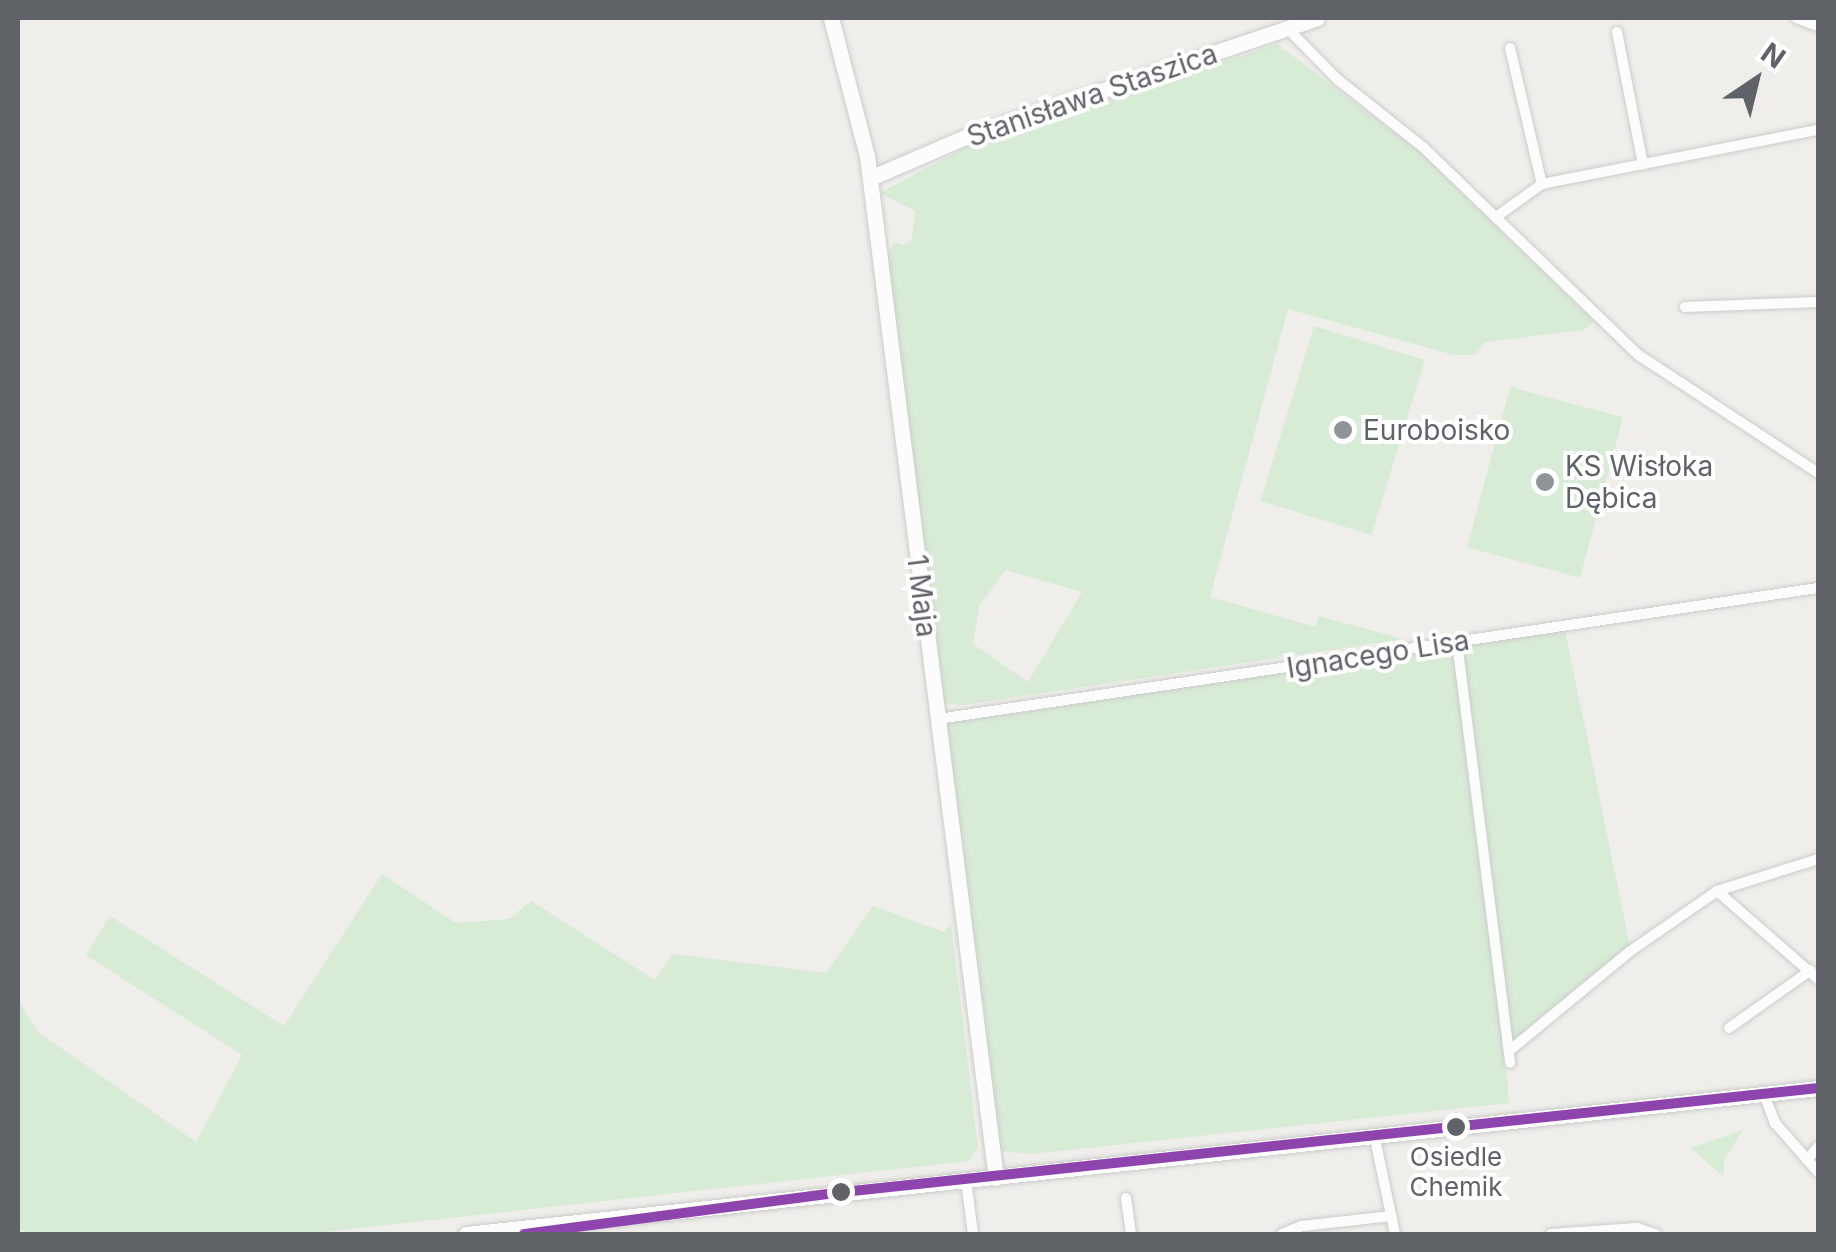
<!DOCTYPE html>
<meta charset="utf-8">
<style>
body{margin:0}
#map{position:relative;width:1836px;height:1252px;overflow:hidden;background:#efeeea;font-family:Inter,sans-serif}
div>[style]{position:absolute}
.green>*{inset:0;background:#d8ebd6;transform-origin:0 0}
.roads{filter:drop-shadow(0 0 2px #cbcccc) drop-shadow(0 0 2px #cbcccc)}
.street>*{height:10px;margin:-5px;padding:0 5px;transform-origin:5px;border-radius:5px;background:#fdfcfc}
.secondary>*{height:15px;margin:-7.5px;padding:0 7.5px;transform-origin:7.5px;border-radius:7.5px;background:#fdfcfc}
.bus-1>*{height:10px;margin:-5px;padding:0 5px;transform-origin:5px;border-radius:5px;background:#8e44ad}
.dots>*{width:28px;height:28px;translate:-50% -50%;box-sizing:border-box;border:5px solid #fff;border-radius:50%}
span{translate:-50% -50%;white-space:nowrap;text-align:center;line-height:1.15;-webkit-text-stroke:8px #fff;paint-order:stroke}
.bus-label{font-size:26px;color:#5f6368}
.street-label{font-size:28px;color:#5f6368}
.poi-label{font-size:28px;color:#5f6368}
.left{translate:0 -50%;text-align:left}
.frame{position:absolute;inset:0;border:20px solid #5f6368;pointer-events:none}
.north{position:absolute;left:1706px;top:30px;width:100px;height:100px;-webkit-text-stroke:8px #fff;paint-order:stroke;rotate:35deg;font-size:28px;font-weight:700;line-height:40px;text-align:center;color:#5f6368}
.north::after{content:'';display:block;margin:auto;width:35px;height:45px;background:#5f6368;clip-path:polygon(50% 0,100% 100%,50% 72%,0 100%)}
</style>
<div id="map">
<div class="green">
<i style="clip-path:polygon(evenodd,1277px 44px,1420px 152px,1594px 321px,1584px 330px,1486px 342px,1475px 355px,1454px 355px,1288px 309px,1210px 597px,1316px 627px,1319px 616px,1403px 639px,963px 705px,942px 703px,886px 259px,894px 242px,904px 245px,912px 239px,915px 211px,880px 193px,968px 146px,1277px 44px,1006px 570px,1082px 592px,1028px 682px,973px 644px,979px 606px,1006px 570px)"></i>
<i style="left:1314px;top:326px;width:116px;height:183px;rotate:17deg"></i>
<i style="left:1510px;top:387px;width:117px;height:166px;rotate:15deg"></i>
<i style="clip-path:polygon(1565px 630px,1630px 946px,1505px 1048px,1509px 1103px,1031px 1154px,1000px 1151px,946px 723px)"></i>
<i style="clip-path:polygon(382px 874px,456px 923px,509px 919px,531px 901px,655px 980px,672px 954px,826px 973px,873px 906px,944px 932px,951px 923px,978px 1148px,969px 1161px,304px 1234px,33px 1234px,18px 1229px,18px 999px,38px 1032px,196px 1142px,242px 1055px,86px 955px,110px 916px,284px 1026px)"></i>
<i style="clip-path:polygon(1743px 1130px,1725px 1158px,1723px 1176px,1690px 1148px)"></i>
</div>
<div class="roads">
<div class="street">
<i style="left:1796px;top:18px;width:23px;rotate:20deg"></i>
<i style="left:1287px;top:28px;width:71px;rotate:45.6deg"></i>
<i style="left:1337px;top:79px;width:111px;rotate:38.4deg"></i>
<i style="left:1424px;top:148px;width:296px;rotate:44deg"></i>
<i style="left:1637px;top:354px;width:217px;rotate:33.3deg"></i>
<i style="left:1617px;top:32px;width:135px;rotate:78.9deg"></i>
<i style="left:1510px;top:48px;width:140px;rotate:76.8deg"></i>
<i style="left:1496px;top:217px;width:57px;rotate:-35.7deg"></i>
<i style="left:1542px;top:184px;width:281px;rotate:-11.1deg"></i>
<i style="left:1685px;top:307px;width:133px;rotate:-2.2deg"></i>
<i style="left:1457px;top:642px;width:424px;rotate:82.8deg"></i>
<i style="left:938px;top:719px;width:890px;rotate:-8.47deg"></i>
<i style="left:1717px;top:891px;width:134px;rotate:41.1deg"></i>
<i style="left:1729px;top:1028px;width:100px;rotate:-35.3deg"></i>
<i style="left:1509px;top:1051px;width:156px;rotate:-39.5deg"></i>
<i style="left:1629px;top:952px;width:107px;rotate:-34.7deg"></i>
<i style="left:1717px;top:891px;width:106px;rotate:-17.6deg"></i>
<i style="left:1765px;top:1097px;width:28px;rotate:69deg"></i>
<i style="left:1775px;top:1123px;width:65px;rotate:48.7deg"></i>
<i style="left:1375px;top:1139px;width:97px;rotate:78.1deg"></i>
<i style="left:1807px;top:1160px;width:17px;rotate:-50deg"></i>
<i style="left:966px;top:1180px;width:54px;rotate:82.6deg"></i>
<i style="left:1126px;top:1198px;width:36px;rotate:82deg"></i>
<i style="left:1282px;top:1234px;width:22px;rotate:-22deg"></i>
<i style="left:1302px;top:1226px;width:90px;rotate:-6.4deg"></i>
<i style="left:1551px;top:1234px;width:86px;rotate:-4deg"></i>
<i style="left:1637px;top:1228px;width:20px;rotate:18deg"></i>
</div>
<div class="secondary">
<i style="left:831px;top:18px;width:143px;rotate:75.4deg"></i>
<i style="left:867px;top:156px;width:1030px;rotate:82.81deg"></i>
<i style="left:870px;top:178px;width:109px;rotate:-23.3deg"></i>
<i style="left:970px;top:135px;width:366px;rotate:-18.6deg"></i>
<i style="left:466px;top:1234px;width:1360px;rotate:-6.16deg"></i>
</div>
</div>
<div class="bus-1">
<i style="left:524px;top:1234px;width:322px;rotate:-7.5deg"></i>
<i style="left:843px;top:1192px;width:981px;rotate:-6.09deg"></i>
</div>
<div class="dots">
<i style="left:1343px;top:430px;background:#919496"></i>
<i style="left:1545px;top:482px;background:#919496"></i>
<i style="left:1456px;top:1127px;background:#5f6368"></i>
<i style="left:841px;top:1192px;background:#5f6368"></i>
</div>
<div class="bus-label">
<span style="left:1456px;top:1172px">Osiedle<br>Chemik</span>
</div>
<div class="street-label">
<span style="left:1092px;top:95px;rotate:-19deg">Stanisława Staszica</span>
<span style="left:922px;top:596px;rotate:83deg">1 Maja</span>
<span style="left:1378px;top:654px;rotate:-9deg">Ignacego Lisa</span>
</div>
<div class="poi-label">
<span class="left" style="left:1363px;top:430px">Euroboisko</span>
<span class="left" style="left:1565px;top:482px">KS Wisłoka<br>Dębica</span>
</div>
<div class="frame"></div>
<div class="north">N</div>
</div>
